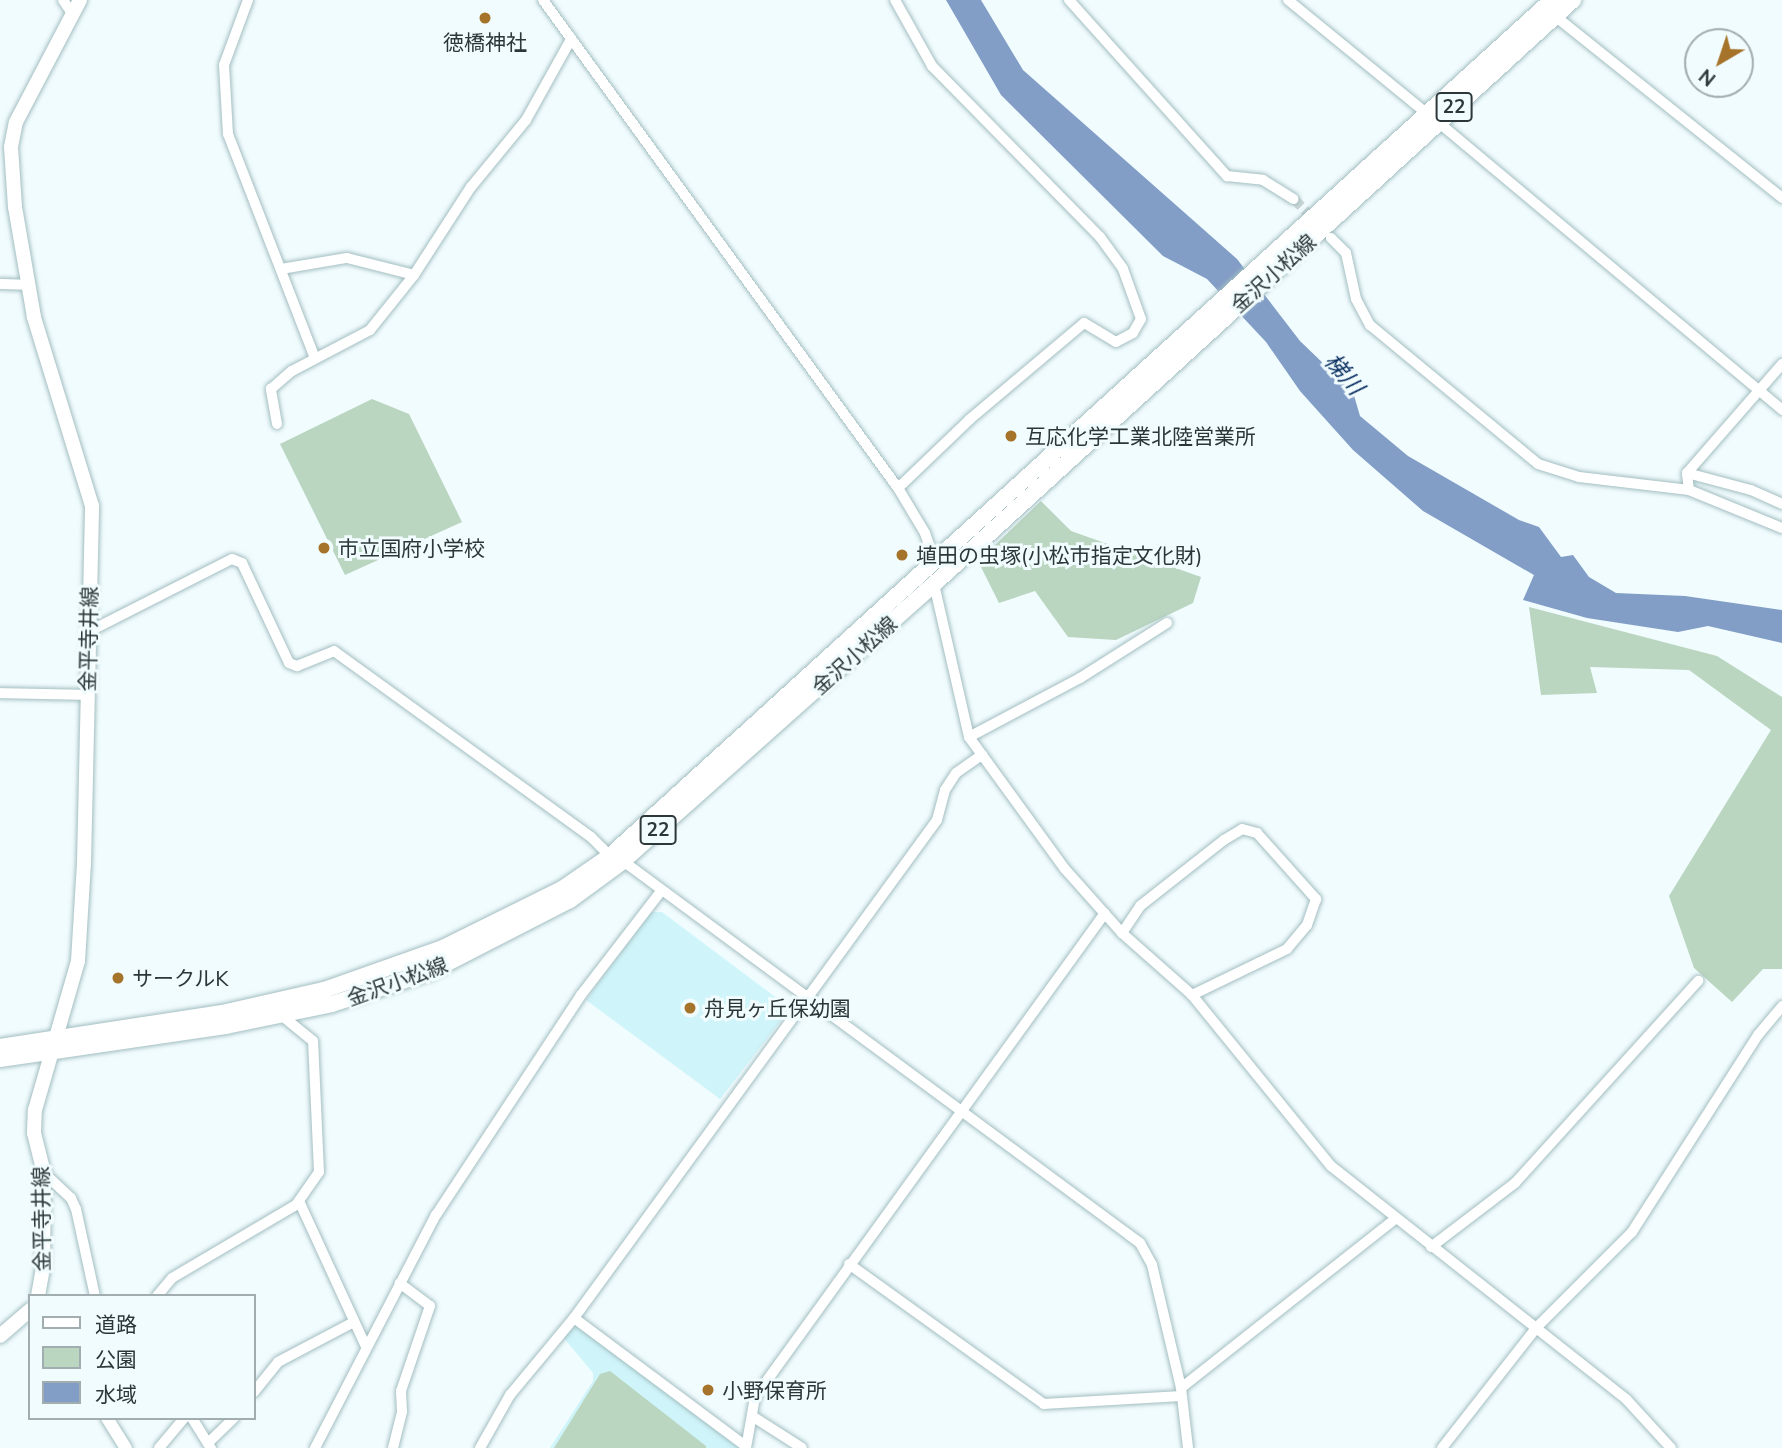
<!DOCTYPE html>
<meta charset="utf-8">
<style>
body{margin:0}
#map{position:relative;width:1782px;height:1448px;overflow:hidden;background:#f1fcfe;font-family:Mulish,"Noto Sans JP",sans-serif}
div>[style]{position:absolute}
.built>*{inset:0;background:#cff5fa}
.green>*{inset:0;background:#bad5c0}
.water>*{inset:0;background:#829ec7}
.minor-tunnel>*{height:10px;margin-top:-5px;transform-origin:0;background:repeating-linear-gradient(90deg,#cad5d7 0 10px,transparent 0 15px)}
.roads{filter:drop-shadow(0 0 2px #a3bec1) drop-shadow(0 0 2px #a3bec1)}
.minor>*{height:10px;margin:-5px;padding:0 5px;transform-origin:5px;border-radius:5px;background:#fff}
.tertiary>*{height:12px;margin:-6px;padding:0 6px;transform-origin:6px;border-radius:6px;background:#fff}
.secondary>*{height:14px;margin:-7px;padding:0 7px;transform-origin:7px;border-radius:7px;background:#fff}
.primary>*{height:16px;margin:-8px;padding:0 8px;transform-origin:8px;border-radius:8px;background:#fff}
.dots>*{width:19px;height:19px;translate:-50% -50%;box-sizing:border-box;border:4px solid #f1fcfe;border-radius:50%}
span{translate:-50% -50%;white-space:nowrap;text-align:center;line-height:1.15;-webkit-text-stroke:6px #f1fcfe;paint-order:stroke}
.shield-label span{padding:2px 5px;background:#f1fcfe;border:2px solid;border-radius:5px;-webkit-text-stroke-width:0}
.shield-label{font-size:19px;color:#2c3739;font-weight:700}
.poi-label{font-size:21px;color:#2c3739}
.left{translate:0 -50%;text-align:left}
.street-label{font-size:21px;color:#2c3739}
.water-label{font-size:23px;color:#0a2e61;font-style:italic}
.legend{position:absolute;left:28px;top:1294px;width:228px;height:126px;box-sizing:border-box;background:#f1fcfe;border:2px solid #a2adaf;margin:0;padding:9px 12px;list-style:none;font-size:21px;color:#2c3739}
.legend li{display:flex;align-items:center;gap:14px;height:35px}
.legend b{width:35px;border:2px solid #a2adaf}
.north{position:absolute;left:1684px;top:28px;width:70px;height:70px;box-sizing:border-box;background:#f1fcfe;border:2px solid #a2adaf;border-radius:50%;rotate:219deg;font-size:19px;font-weight:700;line-height:28px;text-align:center;color:#2c3739}
.north::after{content:'';display:block;margin:auto;width:24px;height:32px;background:#a57329;clip-path:polygon(50% 0,100% 100%,50% 72%,0 100%)}
</style>
<div id="map">
<div class="built">
<i style="clip-path:polygon(651px 912px,662px 912px,782px 1002px,786px 1014px,720px 1099px,586px 1000px)"></i>
<i style="clip-path:polygon(575px 1323px,742px 1448px,550px 1448px,593px 1381px,593px 1373px,563px 1337px)"></i>
</div>
<div class="green">
<i style="clip-path:polygon(372px 399px,409px 414px,462px 522px,345px 575px,280px 444px)"></i>
<i style="clip-path:polygon(1041px 501px,1071px 531px,1201px 577px,1193px 603px,1116px 640px,1068px 637px,1035px 591px,999px 603px,978px 561px)"></i>
<i style="clip-path:polygon(1529px 607px,1717px 656px,1782px 697px,1782px 969px,1763px 969px,1732px 1002px,1694px 968px,1669px 896px,1771px 730px,1689px 670px,1590px 667px,1597px 693px,1541px 695px)"></i>
<i style="clip-path:polygon(610px 1371px,706px 1446px,706px 1448px,554px 1448px,600px 1374px)"></i>
</div>
<div class="water">
<i style="clip-path:polygon(946px 0,981px 0,1023px 70px,1237px 259px,1300px 341px,1353px 392px,1360px 416px,1408px 456px,1519px 520px,1539px 527px,1561px 557px,1573px 555px,1589px 577px,1616px 593px,1685px 596px,1782px 610px,1782px 643px,1708px 626px,1678px 632px,1587px 618px,1523px 600px,1534px 575px,1423px 511px,1353px 450px,1300px 391px,1266px 342px,1207px 279px,1163px 256px,1001px 95px)"></i>
</div>
<div class="minor-tunnel">
<i style="left:1294px;top:199px;width:32px;rotate:46deg"></i>
</div>
<div class="roads">
<div class="minor">
<i style="left:63px;top:0;width:14px;rotate:56deg"></i>
<i style="left:248px;top:0;width:69px;rotate:110.3deg"></i>
<i style="left:224px;top:65px;width:69px;rotate:86.7deg"></i>
<i style="left:228px;top:134px;width:240px;rotate:68.8deg"></i>
<i style="left:543px;top:0;width:603px;rotate:53.97deg"></i>
<i style="left:898px;top:488px;width:52px;rotate:59deg"></i>
<i style="left:925px;top:533px;width:31px;rotate:71deg"></i>
<i style="left:895px;top:0;width:76px;rotate:60.7deg"></i>
<i style="left:932px;top:66px;width:240px;rotate:45.5deg"></i>
<i style="left:1100px;top:237px;width:39px;rotate:54deg"></i>
<i style="left:1123px;top:269px;width:53px;rotate:70.2deg"></i>
<i style="left:1141px;top:319px;width:16px;rotate:120deg"></i>
<i style="left:1133px;top:333px;width:19px;rotate:152deg"></i>
<i style="left:1116px;top:342px;width:37px;rotate:-149deg"></i>
<i style="left:1084px;top:323px;width:150px;rotate:139.9deg"></i>
<i style="left:969px;top:420px;width:98px;rotate:136.2deg"></i>
<i style="left:1069px;top:0;width:237px;rotate:48.1deg"></i>
<i style="left:1227px;top:176px;width:36px;rotate:6deg"></i>
<i style="left:1263px;top:180px;width:36px;rotate:32deg"></i>
<i style="left:1288px;top:0;width:178px;rotate:39.3deg"></i>
<i style="left:1555px;top:16px;width:291px;rotate:38.7deg"></i>
<i style="left:1438px;top:122px;width:449px;rotate:39.9deg"></i>
<i style="left:1331px;top:238px;width:21px;rotate:45deg"></i>
<i style="left:1346px;top:253px;width:47px;rotate:77.7deg"></i>
<i style="left:1356px;top:299px;width:30px;rotate:62deg"></i>
<i style="left:1370px;top:325px;width:218px;rotate:39.6deg"></i>
<i style="left:1538px;top:464px;width:43px;rotate:17.6deg"></i>
<i style="left:1579px;top:477px;width:111px;rotate:6.7deg"></i>
<i style="left:1689px;top:490px;width:17px;rotate:-97deg"></i>
<i style="left:281px;top:269px;width:67px;rotate:-9.5deg"></i>
<i style="left:347px;top:258px;width:69px;rotate:14.2deg"></i>
<i style="left:0;top:284px;width:27px;rotate:2deg"></i>
<i style="left:277px;top:424px;width:36px;rotate:-100deg"></i>
<i style="left:271px;top:389px;width:28px;rotate:-41deg"></i>
<i style="left:292px;top:371px;width:88px;rotate:-27.7deg"></i>
<i style="left:370px;top:330px;width:70px;rotate:-51.3deg"></i>
<i style="left:414px;top:275px;width:105px;rotate:-57.1deg"></i>
<i style="left:471px;top:187px;width:87px;rotate:-50.6deg"></i>
<i style="left:526px;top:120px;width:93px;rotate:-60.9deg"></i>
<i style="left:1687px;top:473px;width:145px;rotate:-48.9deg"></i>
<i style="left:1687px;top:473px;width:66px;rotate:14.9deg"></i>
<i style="left:1751px;top:490px;width:34px;rotate:24deg"></i>
<i style="left:1689px;top:490px;width:100px;rotate:22.2deg"></i>
<i style="left:934px;top:584px;width:157px;rotate:77.1deg"></i>
<i style="left:969px;top:737px;width:163px;rotate:54deg"></i>
<i style="left:1065px;top:869px;width:86px;rotate:48.3deg"></i>
<i style="left:1122px;top:933px;width:94px;rotate:41.5deg"></i>
<i style="left:1192px;top:995px;width:220px;rotate:50.9deg"></i>
<i style="left:1331px;top:1166px;width:377px;rotate:38.3deg"></i>
<i style="left:1627px;top:1400px;width:65px;rotate:47.5deg"></i>
<i style="left:88px;top:632px;width:161px;rotate:-26.9deg"></i>
<i style="left:232px;top:559px;width:11px;rotate:22deg"></i>
<i style="left:242px;top:563px;width:110px;rotate:64.8deg"></i>
<i style="left:289px;top:663px;width:9px;rotate:21deg"></i>
<i style="left:297px;top:666px;width:40px;rotate:-22deg"></i>
<i style="left:334px;top:651px;width:317px;rotate:35.9deg"></i>
<i style="left:591px;top:837px;width:27px;rotate:45deg"></i>
<i style="left:0;top:693px;width:87px;rotate:1.3deg"></i>
<i style="left:969px;top:737px;width:126px;rotate:-28deg"></i>
<i style="left:1080px;top:678px;width:103px;rotate:-32.3deg"></i>
<i style="left:623px;top:861px;width:643px;rotate:36.46deg"></i>
<i style="left:1140px;top:1243px;width:25px;rotate:61deg"></i>
<i style="left:1152px;top:1265px;width:126px;rotate:76.7deg"></i>
<i style="left:1181px;top:1388px;width:60px;rotate:83.3deg"></i>
<i style="left:1122px;top:933px;width:32px;rotate:-56deg"></i>
<i style="left:1140px;top:906px;width:107px;rotate:-38.2deg"></i>
<i style="left:1224px;top:840px;width:21px;rotate:-31deg"></i>
<i style="left:1242px;top:829px;width:16px;rotate:15deg"></i>
<i style="left:1257px;top:833px;width:89px;rotate:48.2deg"></i>
<i style="left:1316px;top:899px;width:28px;rotate:109deg"></i>
<i style="left:1307px;top:925px;width:31px;rotate:130deg"></i>
<i style="left:1287px;top:949px;width:106px;rotate:154.2deg"></i>
<i style="left:44px;top:1173px;width:37px;rotate:43deg"></i>
<i style="left:71px;top:1198px;width:12px;rotate:66deg"></i>
<i style="left:76px;top:1209px;width:89px;rotate:77.7deg"></i>
<i style="left:299px;top:1201px;width:161px;rotate:65.3deg"></i>
<i style="left:1431px;top:1247px;width:106px;rotate:-37.3deg"></i>
<i style="left:1515px;top:1183px;width:273px;rotate:-47.8deg"></i>
<i style="left:849px;top:1264px;width:240px;rotate:35.7deg"></i>
<i style="left:1044px;top:1404px;width:137px;rotate:-3.3deg"></i>
<i style="left:157px;top:1296px;width:23px;rotate:-50deg"></i>
<i style="left:172px;top:1278px;width:144px;rotate:-30.5deg"></i>
<i style="left:296px;top:1205px;width:40px;rotate:-55.1deg"></i>
<i style="left:319px;top:1172px;width:131px;rotate:-92.6deg"></i>
<i style="left:313px;top:1041px;width:41px;rotate:-140.9deg"></i>
<i style="left:574px;top:1318px;width:214px;rotate:36.7deg"></i>
<i style="left:1181px;top:1388px;width:274px;rotate:-38.3deg"></i>
<i style="left:254px;top:1392px;width:38px;rotate:-51deg"></i>
<i style="left:278px;top:1362px;width:86px;rotate:-27.8deg"></i>
<i style="left:752px;top:1416px;width:59px;rotate:32.6deg"></i>
<i style="left:192px;top:1418px;width:36px;rotate:58deg"></i>
<i style="left:208px;top:1443px;width:36px;rotate:-44deg"></i>
<i style="left:159px;top:1448px;width:39px;rotate:-50deg"></i>
<i style="left:315px;top:1448px;width:263px;rotate:-62.6deg"></i>
<i style="left:436px;top:1215px;width:263px;rotate:-56.6deg"></i>
<i style="left:581px;top:995px;width:131px;rotate:-52.4deg"></i>
<i style="left:393px;top:1448px;width:38px;rotate:-76deg"></i>
<i style="left:402px;top:1411px;width:20px;rotate:-93deg"></i>
<i style="left:401px;top:1391px;width:90px;rotate:-71.2deg"></i>
<i style="left:430px;top:1306px;width:38px;rotate:-143deg"></i>
<i style="left:480px;top:1448px;width:61px;rotate:-60.5deg"></i>
<i style="left:510px;top:1395px;width:100px;rotate:-50.3deg"></i>
<i style="left:574px;top:1318px;width:616px;rotate:-53.91deg"></i>
<i style="left:937px;top:820px;width:31px;rotate:-75deg"></i>
<i style="left:945px;top:790px;width:20px;rotate:-57deg"></i>
<i style="left:956px;top:773px;width:32px;rotate:-35deg"></i>
<i style="left:746px;top:1448px;width:52px;rotate:-80deg"></i>
<i style="left:755px;top:1397px;width:597px;rotate:-54.13deg"></i>
<i style="left:1442px;top:1448px;width:154px;rotate:-51.9deg"></i>
<i style="left:1537px;top:1327px;width:134px;rotate:-45deg"></i>
<i style="left:1632px;top:1232px;width:234px;rotate:-57.4deg"></i>
<i style="left:1758px;top:1035px;width:38px;rotate:-50deg"></i>
</div>
<div class="tertiary">
<i style="left:107px;top:1418px;width:36px;rotate:58deg"></i>
</div>
<div class="secondary">
<i style="left:38px;top:1296px;width:27px;rotate:-80deg"></i>
<i style="left:43px;top:1269px;width:96px;rotate:-89.4deg"></i>
<i style="left:44px;top:1173px;width:41px;rotate:-104deg"></i>
<i style="left:34px;top:1133px;width:23px;rotate:-88deg"></i>
<i style="left:35px;top:1110px;width:155px;rotate:-73.9deg"></i>
<i style="left:78px;top:961px;width:98px;rotate:-86.5deg"></i>
<i style="left:84px;top:863px;width:357px;rotate:-88.7deg"></i>
<i style="left:92px;top:506px;width:198px;rotate:-107.1deg"></i>
<i style="left:34px;top:317px;width:112px;rotate:-99.8deg"></i>
<i style="left:15px;top:207px;width:60px;rotate:-93.8deg"></i>
<i style="left:11px;top:147px;width:25px;rotate:-79deg"></i>
<i style="left:16px;top:122px;width:138px;rotate:-62.3deg"></i>
<i style="left:0;top:1336px;width:40px;rotate:-41deg"></i>
</div>
<div class="primary">
<i style="left:0;top:1047px;width:225px;rotate:-8.7deg"></i>
<i style="left:222px;top:1013px;width:105px;rotate:-12.7deg"></i>
<i style="left:324px;top:990px;width:126px;rotate:-19.4deg"></i>
<i style="left:443px;top:948px;width:133px;rotate:-26.4deg"></i>
<i style="left:562px;top:889px;width:58px;rotate:-34.5deg"></i>
<i style="left:610px;top:856px;width:1273px;rotate:-42.26deg"></i>
<i style="left:0;top:1059px;width:228px;rotate:-8.3deg"></i>
<i style="left:226px;top:1026px;width:108px;rotate:-11.7deg"></i>
<i style="left:332px;top:1004px;width:103px;rotate:-18.1deg"></i>
<i style="left:430px;top:972px;width:157px;rotate:-27.2deg"></i>
<i style="left:570px;top:900px;width:66px;rotate:-36.3deg"></i>
<i style="left:623px;top:861px;width:416px;rotate:-41.7deg"></i>
<i style="left:934px;top:584px;width:866px;rotate:-42.43deg"></i>
</div>
</div>
<div class="dots">
<i style="left:485px;top:18px;background:#a57329"></i>
<i style="left:1011px;top:436px;background:#a57329"></i>
<i style="left:324px;top:548px;background:#a57329"></i>
<i style="left:902px;top:555px;background:#a57329"></i>
<i style="left:118px;top:978px;background:#a57329"></i>
<i style="left:690px;top:1008px;background:#a57329"></i>
<i style="left:708px;top:1390px;background:#a57329"></i>
</div>
<div class="shield-label">
<span style="left:1454px;top:107px">22</span>
<span style="left:658px;top:830px">22</span>
</div>
<div class="poi-label">
<span style="left:485px;top:42px">徳橋神社</span>
<span class="left" style="left:1025px;top:436px">互応化学工業北陸営業所</span>
<span class="left" style="left:338px;top:548px">市立国府小学校</span>
<span class="left" style="left:916px;top:555px">埴田の虫塚(小松市指定文化財)</span>
<span class="left" style="left:132px;top:978px">サークルK</span>
<span class="left" style="left:704px;top:1008px">舟見ヶ丘保幼園</span>
<span class="left" style="left:722px;top:1390px">小野保育所</span>
</div>
<div class="street-label">
<span style="left:1273px;top:273px;rotate:-42deg">金沢小松線</span>
<span style="left:88px;top:639px;rotate:-89deg">金平寺井線</span>
<span style="left:854px;top:655px;rotate:-42deg">金沢小松線</span>
<span style="left:397px;top:981px;rotate:-20deg">金沢小松線</span>
<span style="left:41px;top:1219px;rotate:-91deg">金平寺井線</span>
</div>
<div class="water-label">
<span style="left:1344px;top:374px;rotate:50deg">梯川</span>
</div>
<ul class="legend">
<li><b style="height:9px;background:#fff"></b>道路</li>
<li><b style="height:19px;background:#bad5c0"></b>公園</li>
<li><b style="height:19px;background:#829ec7"></b>水域</li>
</ul>
<div class="north">N</div>
</div>
